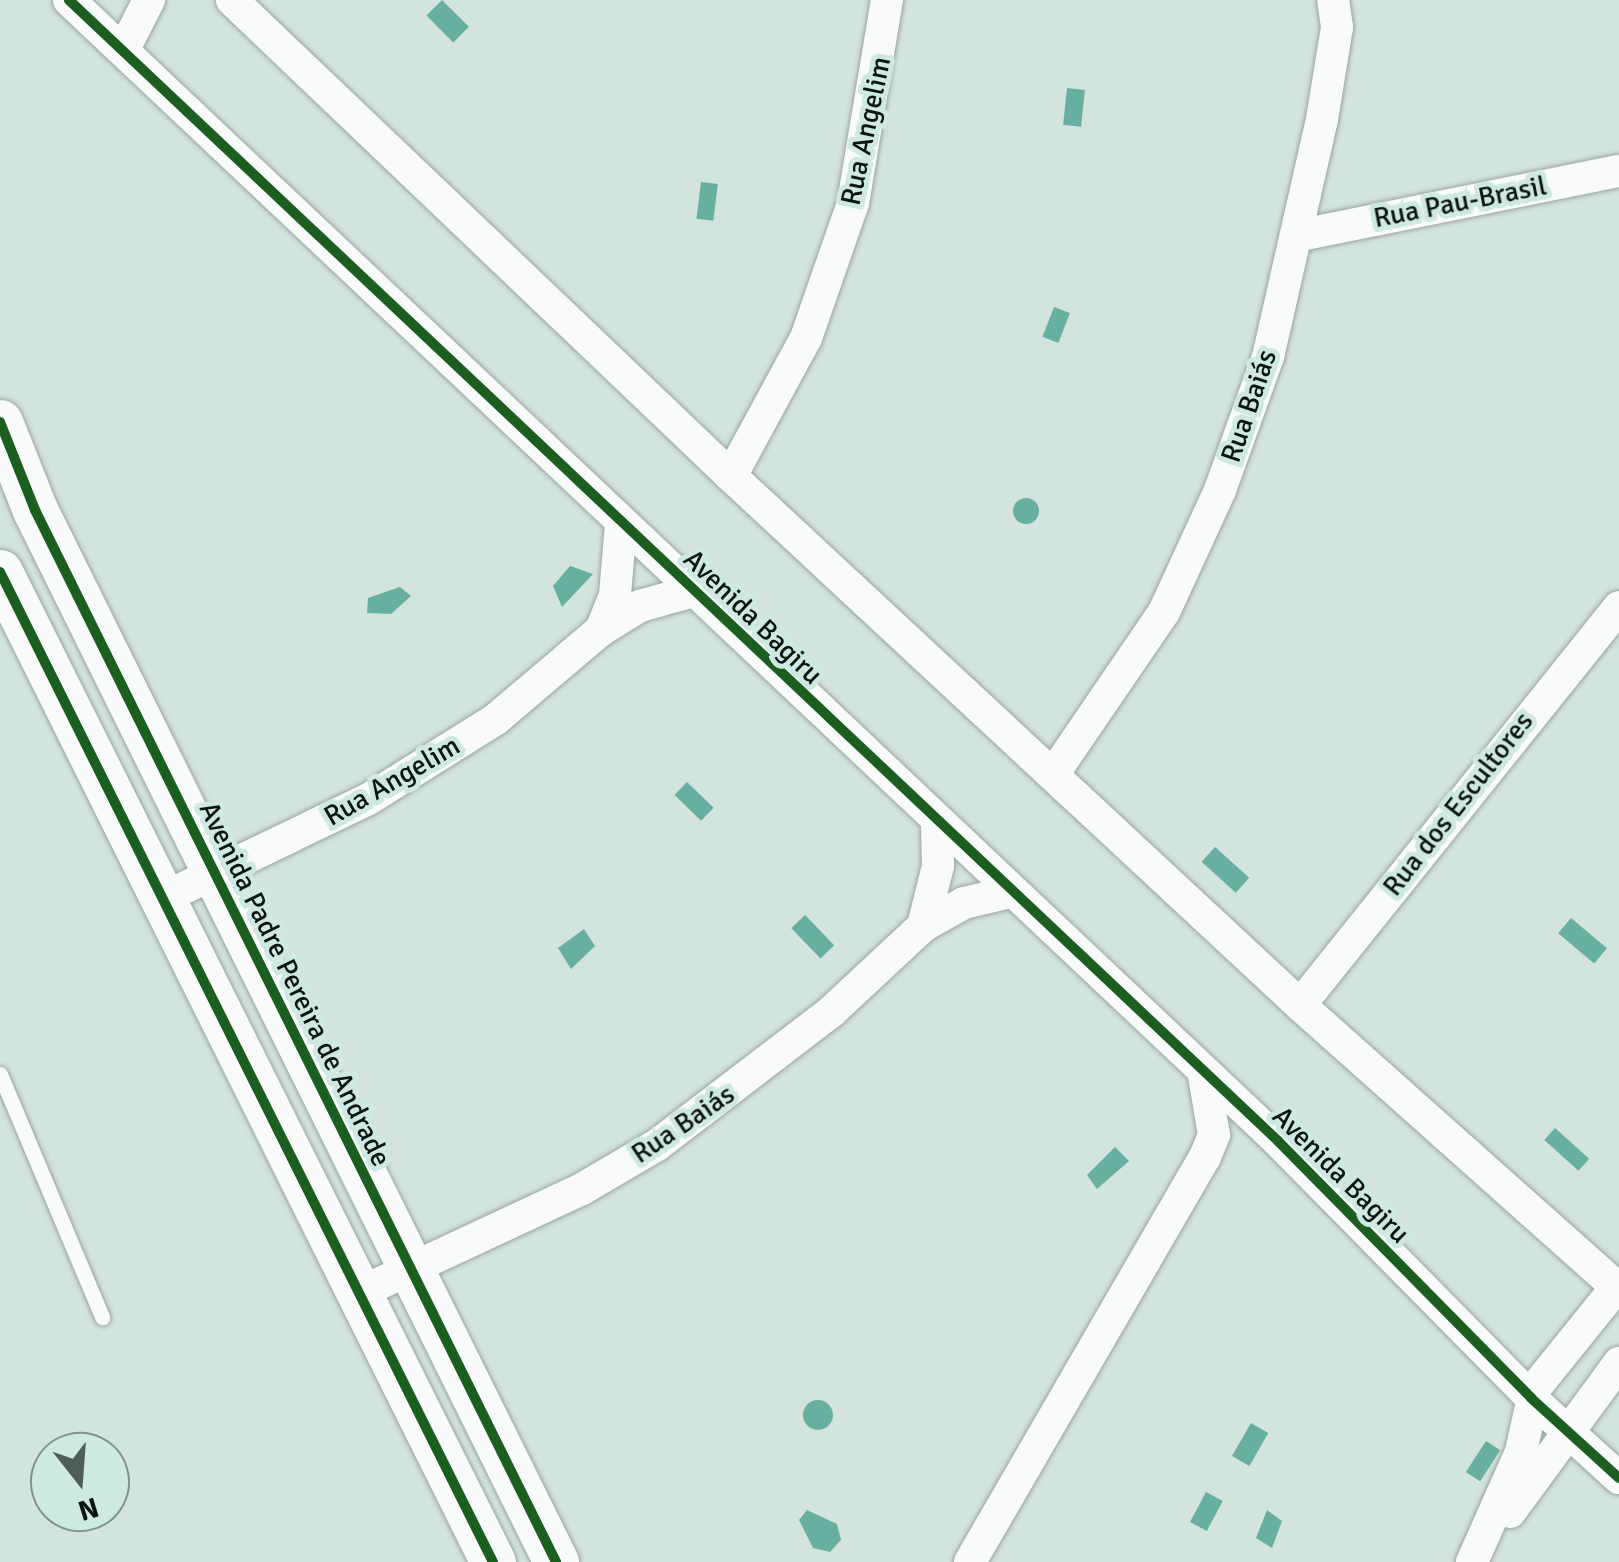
<!DOCTYPE html>
<meta charset="utf-8">
<style>
body{margin:0}
#map{position:relative;width:1619px;height:1562px;overflow:hidden;background:#d3e3de;font-family:Signika,sans-serif}
div>[style]{position:absolute}
.water>*{inset:0;background:#67af9f;transform-origin:0 0}
.round{border-radius:50%}
.roads{filter:drop-shadow(0 0 2px #99a6a2) drop-shadow(0 0 2px #99a6a2)}
.lane>*{height:15px;margin:-7.5px;padding:0 7.5px;transform-origin:7.5px;border-radius:7.5px;background:#f8fbfa}
.street>*{height:32px;margin:-16px;padding:0 16px;transform-origin:16px;border-radius:16px;background:#f8fbfa}
.secondary>*{height:45px;margin:-22.5px;padding:0 22.5px;transform-origin:22.5px;border-radius:22.5px;background:#f8fbfa}
.cycleway>*{height:10px;margin:-5px;padding:0 5px;transform-origin:5px;border-radius:5px;background:#1b5e20}
span{translate:-50% -50%;white-space:nowrap;text-align:center;line-height:1.15;-webkit-text-stroke:10px #cde9e1;paint-order:stroke}
.street-label{font-size:28px;color:#0a1411}
.north{position:absolute;left:30px;top:1432px;width:100px;height:100px;box-sizing:border-box;background:#cde9e1;border:2px solid #7f948e;border-radius:50%;rotate:163deg;font-size:28px;font-weight:700;line-height:40px;text-align:center;color:#0a1411}
.north::after{content:'';display:block;margin:auto;width:35px;height:45px;background:#505c59;clip-path:polygon(50% 0,100% 100%,50% 72%,0 100%)}
</style>
<div id="map">
<div class="water">
<i style="left:442px;top:0;width:38px;height:22px;rotate:45deg"></i>
<i style="left:1067px;top:88px;width:18px;height:37px;rotate:6deg"></i>
<i style="left:701px;top:182px;width:17px;height:37px;rotate:7deg"></i>
<i style="left:1054px;top:307px;width:17px;height:32px;rotate:21deg"></i>
<i class="round" style="left:1013px;top:498px;width:26px;height:26px"></i>
<i style="clip-path:polygon(570px 566px,593px 574px,562px 607px,553px 586px)"></i>
<i style="clip-path:polygon(400px 587px,411px 596px,391px 614px,367px 613px,368px 598px)"></i>
<i style="left:687px;top:782px;width:37px;height:18px;rotate:44deg"></i>
<i style="left:1215px;top:847px;width:46px;height:20px;rotate:42deg"></i>
<i style="left:805px;top:915px;width:42px;height:19px;rotate:46deg"></i>
<i style="left:1571px;top:918px;width:47px;height:20px;rotate:40deg"></i>
<i style="clip-path:polygon(584px 929px,595px 946px,571px 969px,558px 948px)"></i>
<i style="left:1555px;top:1128px;width:46px;height:16px;rotate:42deg"></i>
<i style="clip-path:polygon(1115px 1147px,1129px 1161px,1097px 1189px,1087px 1175px)"></i>
<i class="round" style="left:803px;top:1400px;width:30px;height:30px"></i>
<i style="left:1251px;top:1423px;width:20px;height:38px;rotate:30deg"></i>
<i style="left:1486px;top:1441px;width:17px;height:37px;rotate:33deg"></i>
<i style="left:1206px;top:1492px;width:19px;height:34px;rotate:28deg"></i>
<i style="clip-path:polygon(807px 1510px,837px 1524px,841px 1540px,830px 1552px,813px 1548px,799px 1520px)"></i>
<i style="clip-path:polygon(1267px 1510px,1282px 1521px,1272px 1548px,1256px 1538px)"></i>
</div>
<div class="roads">
<div class="lane">
<i style="left:0;top:1074px;width:264px;rotate:67.2deg"></i>
</div>
<div class="street">
<i style="left:69px;top:0;width:1662px;rotate:43.34deg"></i>
<i style="left:1278px;top:1141px;width:361px;rotate:45.4deg"></i>
<i style="left:1531px;top:1398px;width:119px;rotate:42.3deg"></i>
<i style="left:232px;top:0;width:690px;rotate:43.65deg"></i>
<i style="left:731px;top:476px;width:777px;rotate:42.91deg"></i>
<i style="left:1300px;top:1005px;width:427px;rotate:41.7deg"></i>
<i style="left:124px;top:49px;width:55px;rotate:-63deg"></i>
<i style="left:1301px;top:235px;width:324px;rotate:-11.4deg"></i>
<i style="left:731px;top:476px;width:157px;rotate:-61.5deg"></i>
<i style="left:806px;top:338px;width:143px;rotate:-70.8deg"></i>
<i style="left:853px;top:203px;width:206px;rotate:-80.5deg"></i>
<i style="left:601px;top:630px;width:38px;rotate:-68deg"></i>
<i style="left:615px;top:595px;width:72px;rotate:-85.2deg"></i>
<i style="left:1054px;top:773px;width:195px;rotate:-55.7deg"></i>
<i style="left:1164px;top:612px;width:134px;rotate:-65.3deg"></i>
<i style="left:1220px;top:490px;width:141px;rotate:-70.2deg"></i>
<i style="left:1268px;top:357px;width:244px;rotate:-77.2deg"></i>
<i style="left:1322px;top:119px;width:93px;rotate:-80.7deg"></i>
<i style="left:1337px;top:27px;width:27px;rotate:-98deg"></i>
<i style="left:161px;top:899px;width:229px;rotate:-25.7deg"></i>
<i style="left:367px;top:800px;width:152px;rotate:-32.1deg"></i>
<i style="left:496px;top:719px;width:138px;rotate:-40.3deg"></i>
<i style="left:601px;top:630px;width:46px;rotate:-31.6deg"></i>
<i style="left:640px;top:606px;width:55px;rotate:-15.8deg"></i>
<i style="left:923px;top:926px;width:62px;rotate:-76deg"></i>
<i style="left:938px;top:866px;width:41px;rotate:-91.4deg"></i>
<i style="left:1300px;top:1005px;width:510px;rotate:-51.29deg"></i>
<i style="left:359px;top:1293px;width:246px;rotate:-25deg"></i>
<i style="left:582px;top:1189px;width:87px;rotate:-30.4deg"></i>
<i style="left:657px;top:1145px;width:220px;rotate:-37.4deg"></i>
<i style="left:832px;top:1011px;width:125px;rotate:-43deg"></i>
<i style="left:923px;top:926px;width:47px;rotate:-29.3deg"></i>
<i style="left:964px;top:903px;width:47px;rotate:-13.4deg"></i>
<i style="left:1510px;top:1512px;width:185px;rotate:-53.8deg"></i>
<i style="left:970px;top:1562px;width:468px;rotate:-59.9deg"></i>
<i style="left:1205px;top:1157px;width:24px;rotate:-68deg"></i>
<i style="left:1214px;top:1135px;width:60px;rotate:-99.6deg"></i>
<i style="left:1472px;top:1562px;width:120px;rotate:-66deg"></i>
<i style="left:1521px;top:1452px;width:66px;rotate:-77.7deg"></i>
<i style="left:1535px;top:1388px;width:134px;rotate:-51.1deg"></i>
</div>
<div class="secondary">
<i style="left:0;top:422px;width:95px;rotate:68.3deg"></i>
<i style="left:35px;top:510px;width:1174px;rotate:63.65deg"></i>
<i style="left:0;top:572px;width:1106px;rotate:63.53deg"></i>
</div>
</div>
<div class="cycleway">
<i style="left:69px;top:0;width:1662px;rotate:43.34deg"></i>
<i style="left:1278px;top:1141px;width:361px;rotate:45.4deg"></i>
<i style="left:1531px;top:1398px;width:119px;rotate:42.3deg"></i>
<i style="left:0;top:422px;width:95px;rotate:68.3deg"></i>
<i style="left:35px;top:510px;width:1174px;rotate:63.65deg"></i>
<i style="left:0;top:572px;width:1106px;rotate:63.53deg"></i>
</div>
<div class="street-label">
<span style="left:866px;top:131px;rotate:-78deg">Rua Angelim</span>
<span style="left:1460px;top:202px;rotate:-11deg">Rua Pau-Brasil</span>
<span style="left:1249px;top:406px;rotate:-71deg">Rua Baiás</span>
<span style="left:753px;top:617px;rotate:44deg">Avenida Bagiru</span>
<span style="left:392px;top:781px;rotate:-30deg">Rua Angelim</span>
<span style="left:1458px;top:804px;rotate:-52deg">Rua dos Escultores</span>
<span style="left:295px;top:984px;rotate:64deg">Avenida Padre Pereira de Andrade</span>
<span style="left:683px;top:1124px;rotate:-34deg">Rua Baiás</span>
<span style="left:1341px;top:1175px;rotate:45deg">Avenida Bagiru</span>
</div>
<div class="north">N</div>
</div>
